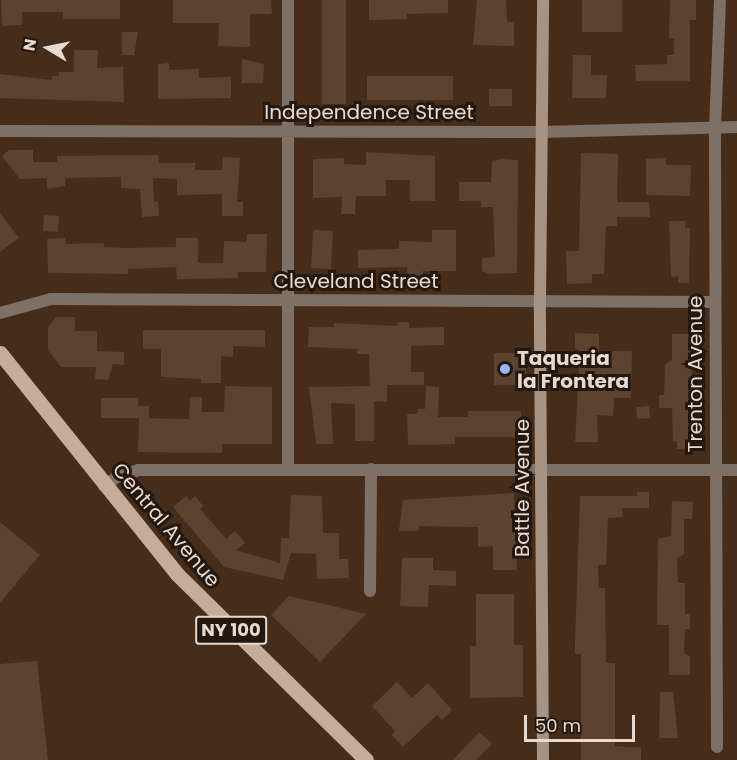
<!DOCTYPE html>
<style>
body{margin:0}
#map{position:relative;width:737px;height:760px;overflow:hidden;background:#452d1a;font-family:Poppins,sans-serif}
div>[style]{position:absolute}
.building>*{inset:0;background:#5c4330;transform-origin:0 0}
.street>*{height:12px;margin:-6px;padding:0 6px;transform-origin:6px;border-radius:6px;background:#7d7167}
.secondary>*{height:12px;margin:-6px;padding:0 6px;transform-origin:6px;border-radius:6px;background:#a69384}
.primary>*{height:15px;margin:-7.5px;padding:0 7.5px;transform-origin:7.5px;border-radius:7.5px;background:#c6ad9a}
.dots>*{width:16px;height:16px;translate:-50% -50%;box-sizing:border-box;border:3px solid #231810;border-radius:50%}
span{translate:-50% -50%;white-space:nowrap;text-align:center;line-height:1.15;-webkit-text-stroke:6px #231810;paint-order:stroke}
.shield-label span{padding:2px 4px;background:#231810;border:2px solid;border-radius:4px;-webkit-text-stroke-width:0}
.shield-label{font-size:18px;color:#e9dacf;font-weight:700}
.street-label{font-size:20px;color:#e9dacf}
.poi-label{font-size:20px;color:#e9dacf;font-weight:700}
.left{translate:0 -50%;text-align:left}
.north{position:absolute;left:18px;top:18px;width:60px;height:60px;-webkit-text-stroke:4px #231810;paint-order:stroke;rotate:280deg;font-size:16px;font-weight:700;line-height:24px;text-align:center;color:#e9dacf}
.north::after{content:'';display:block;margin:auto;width:21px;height:27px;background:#e9dacf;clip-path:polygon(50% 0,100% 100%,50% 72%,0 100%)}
.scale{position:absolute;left:524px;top:715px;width:111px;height:27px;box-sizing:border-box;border:3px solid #e9dacf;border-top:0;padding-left:8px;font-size:18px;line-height:21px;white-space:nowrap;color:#e9dacf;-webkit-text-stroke:4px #231810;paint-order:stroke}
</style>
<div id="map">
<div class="building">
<i style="clip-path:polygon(1px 0,120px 0,120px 19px,63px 19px,63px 12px,22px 12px,22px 25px,2px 26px)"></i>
<i style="clip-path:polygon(173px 0,271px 0,272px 14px,250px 14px,250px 47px,218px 46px,219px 23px,173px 23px)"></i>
<i style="left:322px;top:0;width:24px;height:104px"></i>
<i style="clip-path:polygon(369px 0,448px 0,448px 13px,407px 14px,407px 19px,369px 20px)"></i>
<i style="clip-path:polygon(477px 0,506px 0,507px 22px,514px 22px,514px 46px,473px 45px)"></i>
<i style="left:582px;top:0;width:40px;height:32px"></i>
<i style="clip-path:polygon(670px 0,696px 0,696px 20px,690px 20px,690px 81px,636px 81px,635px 65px,667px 64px,667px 55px,674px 55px,674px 39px,669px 38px)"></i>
<i style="clip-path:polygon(122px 32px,138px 32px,134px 55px,122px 55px)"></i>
<i style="clip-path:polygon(74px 50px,98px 50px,97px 68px,123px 67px,124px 102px,0 98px,0 74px,52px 80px,52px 76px,59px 76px,59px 72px,74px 72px)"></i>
<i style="clip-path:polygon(573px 55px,591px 55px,591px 75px,607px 75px,606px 98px,572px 98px)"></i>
<i style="clip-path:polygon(242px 59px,264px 64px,263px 83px,242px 83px)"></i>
<i style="clip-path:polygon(169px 63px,169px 70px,199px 69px,199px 78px,231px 77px,231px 98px,158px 99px,158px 64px)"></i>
<i style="left:453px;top:76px;width:24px;height:86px;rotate:90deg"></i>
<i style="left:489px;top:89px;width:23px;height:17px"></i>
<i style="clip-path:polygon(9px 150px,33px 150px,33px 162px,57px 162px,57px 156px,158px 155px,159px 163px,195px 163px,195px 170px,222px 170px,223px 157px,240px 158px,237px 202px,243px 202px,243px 216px,222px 216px,222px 194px,177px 195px,177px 179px,153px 178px,154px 202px,158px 202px,159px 216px,142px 217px,140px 189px,121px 188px,121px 177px,65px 178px,65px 186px,47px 189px,47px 178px,20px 179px,2px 156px)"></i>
<i style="clip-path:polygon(366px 152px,435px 156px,435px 201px,410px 201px,410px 180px,386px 180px,386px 196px,356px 196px,355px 214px,341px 214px,342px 197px,313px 198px,313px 159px,344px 158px,344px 164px,366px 165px)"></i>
<i style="clip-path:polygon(581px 153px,618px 154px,617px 202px,649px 202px,650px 217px,617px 217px,617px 226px,606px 226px,604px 274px,592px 274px,592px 283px,567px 284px,566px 251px,579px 251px)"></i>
<i style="clip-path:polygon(666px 158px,666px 165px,691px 165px,690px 196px,646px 195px,646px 159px)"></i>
<i style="clip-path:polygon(502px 159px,518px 160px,517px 273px,490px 274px,482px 271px,482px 258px,495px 257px,493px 207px,481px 207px,481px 201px,459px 201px,459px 182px,491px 182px,492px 161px)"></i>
<i style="clip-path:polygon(0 213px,19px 238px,0 252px)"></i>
<i style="left:44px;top:215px;width:15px;height:16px;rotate:4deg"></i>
<i style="clip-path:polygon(669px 221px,685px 221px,685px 228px,690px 228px,689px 283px,678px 283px,678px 276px,671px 277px)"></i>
<i style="left:313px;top:230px;width:20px;height:38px;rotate:3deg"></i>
<i style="clip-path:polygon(432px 230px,456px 230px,456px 271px,423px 271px,423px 276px,407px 276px,407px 267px,358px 268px,358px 250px,399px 249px,399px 241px,432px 242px)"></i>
<i style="clip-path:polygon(247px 234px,267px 234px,266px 272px,238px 272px,238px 278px,177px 279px,176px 267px,128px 269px,128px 274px,48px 273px,47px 239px,65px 238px,66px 244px,104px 243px,104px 247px,127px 248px,176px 247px,176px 238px,198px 238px,198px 263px,223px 263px,224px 241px,247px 242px)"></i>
<i style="clip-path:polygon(56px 317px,75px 317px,75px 331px,97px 331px,97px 351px,124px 352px,124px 365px,113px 364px,108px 380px,95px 379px,96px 367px,61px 367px,48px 350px,48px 328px)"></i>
<i style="clip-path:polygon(398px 322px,409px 322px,409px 328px,444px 327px,444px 345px,411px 346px,411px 372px,424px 372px,424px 385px,387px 385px,387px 402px,374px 401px,374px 441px,355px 441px,355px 404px,331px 403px,333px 444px,316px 444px,309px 387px,370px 386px,369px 354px,357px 354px,357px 349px,308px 347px,309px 327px,334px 327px,334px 323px,397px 326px)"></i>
<i style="clip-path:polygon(143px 330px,265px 330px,265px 347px,233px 346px,233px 357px,221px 356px,221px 383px,201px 383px,201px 379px,161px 377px,161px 349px,143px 349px)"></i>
<i style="clip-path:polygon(575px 333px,599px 334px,599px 351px,632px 351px,631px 398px,614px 398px,613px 416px,597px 415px,598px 442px,575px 442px,580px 350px,575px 349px)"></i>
<i style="clip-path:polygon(672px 334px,693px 334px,689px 449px,677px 449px,677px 441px,673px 441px,672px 408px,659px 408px,659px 395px,664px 395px,665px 364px,672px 360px)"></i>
<i style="left:494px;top:353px;width:32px;height:32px"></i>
<i style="clip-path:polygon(225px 386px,272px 387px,272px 444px,222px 444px,222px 453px,138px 452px,139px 418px,189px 419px,190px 397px,202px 397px,202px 412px,224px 412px)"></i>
<i style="clip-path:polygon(426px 386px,439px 387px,438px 417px,468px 417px,468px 411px,521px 411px,521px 437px,455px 437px,455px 444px,408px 445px,407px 414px,417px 414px,418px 409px,425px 409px)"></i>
<i style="clip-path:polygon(101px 398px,138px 398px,138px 406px,149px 406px,149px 418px,101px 418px)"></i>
<i style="left:649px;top:406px;width:12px;height:13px;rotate:85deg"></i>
<i style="clip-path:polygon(637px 492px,649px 492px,649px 508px,622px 508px,623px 517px,608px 518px,606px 565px,598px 565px,599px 588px,605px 588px,606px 663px,615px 663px,615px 746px,641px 748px,641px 760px,581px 760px,581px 654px,575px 654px,575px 642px,580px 496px,637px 496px)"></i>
<i style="clip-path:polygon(514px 493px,517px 570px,493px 570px,493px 546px,478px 547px,478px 527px,419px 526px,418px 531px,399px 531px,403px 500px)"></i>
<i style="clip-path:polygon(291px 495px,322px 496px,323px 533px,339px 533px,339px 559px,348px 559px,349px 578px,317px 579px,316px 554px,291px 553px,283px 580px,224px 567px,173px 507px,186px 496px,190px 501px,195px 496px,203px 506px,200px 509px,226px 539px,235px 531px,245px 543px,236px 550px,280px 563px,281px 538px,289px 538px)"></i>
<i style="clip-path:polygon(672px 501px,693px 502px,692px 519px,684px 519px,684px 554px,677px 558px,678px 583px,685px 583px,685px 614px,690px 614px,690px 629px,685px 629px,684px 653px,690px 657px,690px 675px,669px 675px,669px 625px,657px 625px,658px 539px,671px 536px)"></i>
<i style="clip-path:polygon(0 522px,40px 555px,0 603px)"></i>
<i style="clip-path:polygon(402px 558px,433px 558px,433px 570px,456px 571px,456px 586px,429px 585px,428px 607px,400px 606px)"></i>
<i style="clip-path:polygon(476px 594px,514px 594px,514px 645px,523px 645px,523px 697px,470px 698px,470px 646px,476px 646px)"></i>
<i style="clip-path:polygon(289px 596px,324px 604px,366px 614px,320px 662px,271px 615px)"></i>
<i style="clip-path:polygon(37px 661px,48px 760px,0 760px,0 664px)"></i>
<i style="clip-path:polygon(397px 682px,412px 698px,428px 683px,452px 710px,442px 720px,437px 715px,403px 747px,392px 735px,395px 731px,372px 706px)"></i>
<i style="clip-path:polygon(660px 692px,673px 692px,678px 738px,659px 738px)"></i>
<i style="clip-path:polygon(479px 732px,492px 744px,476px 760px,453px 760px)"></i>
</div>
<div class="street">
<i style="left:0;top:131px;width:542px;rotate:0.11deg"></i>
<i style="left:542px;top:132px;width:195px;rotate:-1.5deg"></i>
<i style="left:0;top:313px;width:53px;rotate:-15.4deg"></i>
<i style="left:51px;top:299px;width:663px;rotate:0.26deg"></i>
<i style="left:288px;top:469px;width:469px;rotate:-90deg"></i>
<i style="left:104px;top:486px;width:16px;rotate:-35deg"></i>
<i style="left:117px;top:477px;width:22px;rotate:-18deg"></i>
<i style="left:138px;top:470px;width:599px"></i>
<i style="left:370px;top:591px;width:122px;rotate:-89.5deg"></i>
<i style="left:717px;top:747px;width:617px;rotate:-90.19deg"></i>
<i style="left:715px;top:130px;width:130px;rotate:-87.8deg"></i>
</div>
<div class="secondary">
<i style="left:543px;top:760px;width:460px;rotate:-90.4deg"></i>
<i style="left:540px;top:300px;width:300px;rotate:-89.4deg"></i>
</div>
<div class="primary">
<i style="left:0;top:353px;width:283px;rotate:51.3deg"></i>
<i style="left:177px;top:574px;width:265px;rotate:44.5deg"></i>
</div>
<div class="dots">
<i style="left:505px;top:369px;background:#9bb5fd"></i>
</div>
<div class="shield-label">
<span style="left:231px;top:630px">NY 100</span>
</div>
<div class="street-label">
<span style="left:369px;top:112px">Independence Street</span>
<span style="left:356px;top:281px">Cleveland Street</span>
<span style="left:695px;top:374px;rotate:-90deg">Trenton Avenue</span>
<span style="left:522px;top:488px;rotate:-90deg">Battle Avenue</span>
<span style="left:166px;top:525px;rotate:50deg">Central Avenue</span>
</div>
<div class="poi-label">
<span class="left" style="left:517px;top:370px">Taqueria<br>la Frontera</span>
</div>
<div class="north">N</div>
<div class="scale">50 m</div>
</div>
